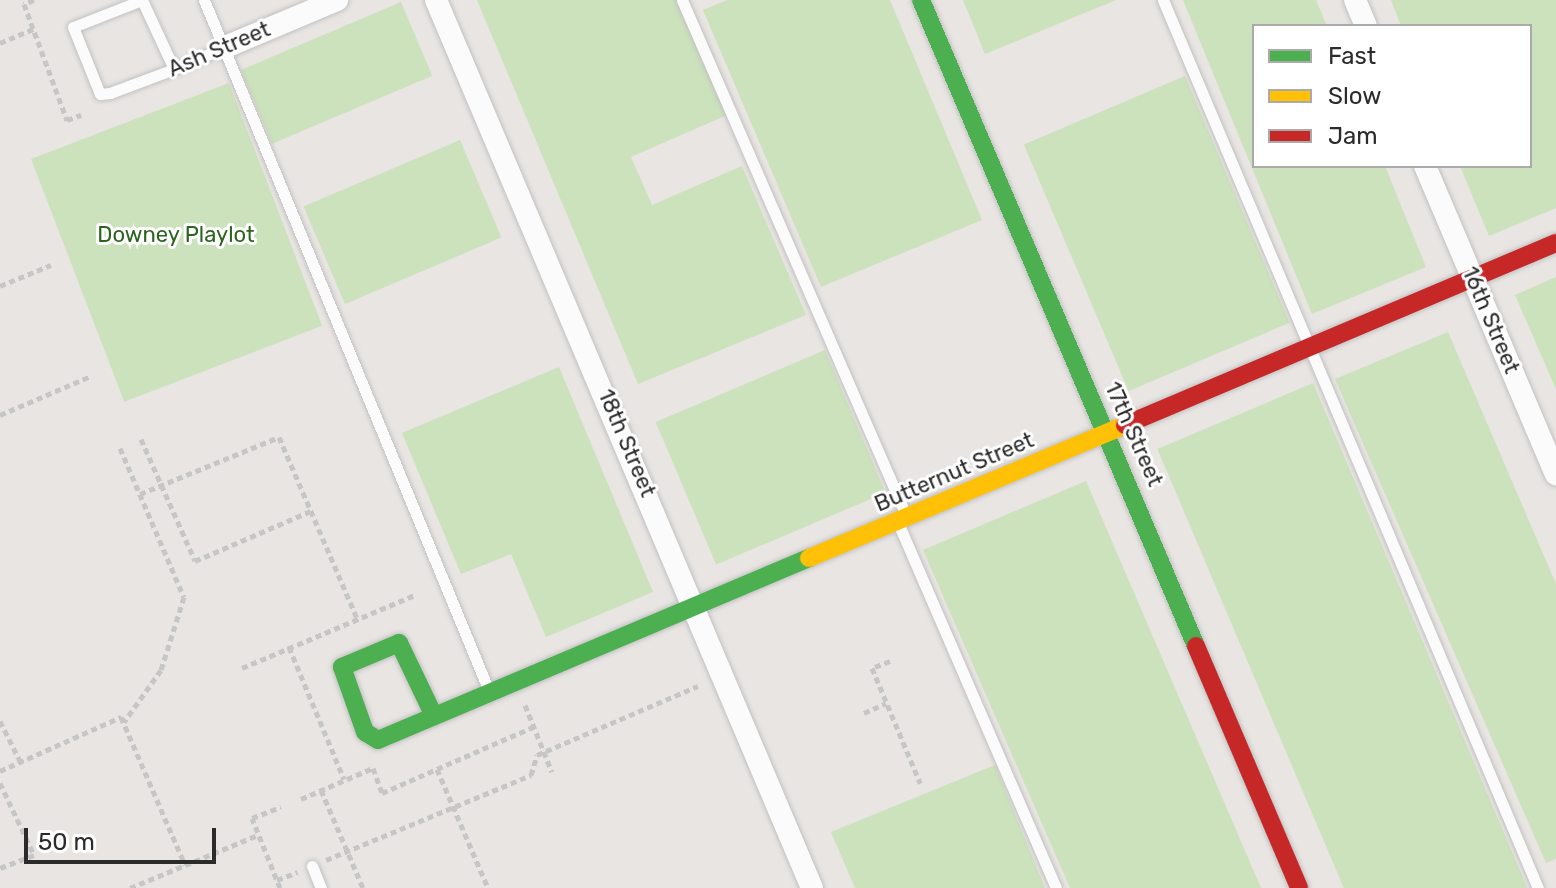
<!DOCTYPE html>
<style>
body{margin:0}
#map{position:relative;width:1556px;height:888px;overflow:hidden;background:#e8e5e2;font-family:Rubik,sans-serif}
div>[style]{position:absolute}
.green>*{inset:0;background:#cbe2bc;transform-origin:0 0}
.path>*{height:5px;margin-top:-2.5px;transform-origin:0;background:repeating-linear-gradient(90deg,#c6c6c6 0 6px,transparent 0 10px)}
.roads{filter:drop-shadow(0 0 2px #c2c1c2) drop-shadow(0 0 2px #c2c1c2)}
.lane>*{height:11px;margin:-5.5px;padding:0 5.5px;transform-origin:5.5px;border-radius:5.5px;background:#fcfbfb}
.street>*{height:22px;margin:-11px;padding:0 11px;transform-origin:11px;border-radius:11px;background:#fcfbfb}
.fast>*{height:18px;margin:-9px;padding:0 9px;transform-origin:9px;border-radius:9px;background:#4caf50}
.slow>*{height:18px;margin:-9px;padding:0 9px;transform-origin:9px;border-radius:9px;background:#ffc107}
.jam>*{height:18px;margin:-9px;padding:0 9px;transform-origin:9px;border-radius:9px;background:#c62828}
span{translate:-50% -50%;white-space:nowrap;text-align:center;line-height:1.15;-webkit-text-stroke:6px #fff;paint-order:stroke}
.street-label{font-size:22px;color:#2b2b2b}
.park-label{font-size:22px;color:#2c641e}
.legend{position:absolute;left:1252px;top:24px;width:280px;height:144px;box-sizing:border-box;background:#fff;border:2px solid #aaa;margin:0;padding:10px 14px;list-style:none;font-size:24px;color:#2b2b2b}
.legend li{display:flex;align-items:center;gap:16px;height:40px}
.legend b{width:40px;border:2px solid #aaa}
.scale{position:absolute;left:24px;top:828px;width:192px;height:36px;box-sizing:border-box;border:4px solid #2b2b2b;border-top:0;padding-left:10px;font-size:24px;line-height:28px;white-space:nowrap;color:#2b2b2b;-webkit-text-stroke:6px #fff;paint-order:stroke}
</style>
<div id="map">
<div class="green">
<i style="clip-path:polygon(477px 0,678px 0,727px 115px,631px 157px,652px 205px,742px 166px,806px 315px,638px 384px)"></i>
<i style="clip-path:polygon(727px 0,890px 0,982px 220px,821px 287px,703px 10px)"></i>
<i style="clip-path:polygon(963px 0,1116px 0,985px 54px)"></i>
<i style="clip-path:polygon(1183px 0,1316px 0,1327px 26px,1254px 26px,1254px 166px,1385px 166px,1426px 267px,1312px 314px)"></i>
<i style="clip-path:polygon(1391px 0,1556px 0,1556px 208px,1489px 236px,1460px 166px,1530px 166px,1530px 26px,1401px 26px)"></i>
<i style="left:401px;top:2px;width:80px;height:174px;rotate:67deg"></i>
<i style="left:1185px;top:76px;width:268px;height:175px;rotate:67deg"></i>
<i style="left:229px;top:83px;width:260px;height:212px;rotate:69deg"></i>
<i style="left:460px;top:140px;width:106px;height:170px;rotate:67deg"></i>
<i style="clip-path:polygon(1556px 277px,1556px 389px,1515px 295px)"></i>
<i style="clip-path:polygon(1448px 332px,1556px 584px,1556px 859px,1546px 863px,1335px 379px)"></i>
<i style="left:825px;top:350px;width:155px;height:184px;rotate:67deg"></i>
<i style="clip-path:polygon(559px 367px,653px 592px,546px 637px,511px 554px,461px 574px,402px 433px)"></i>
<i style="left:1313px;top:383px;width:549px;height:169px;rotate:67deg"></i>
<i style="clip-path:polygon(1086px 481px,1261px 888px,1070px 888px,923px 550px)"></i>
<i style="clip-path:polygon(995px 765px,1045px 888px,855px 888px,831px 832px)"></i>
</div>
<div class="path">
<i style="left:34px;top:0;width:11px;rotate:158deg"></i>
<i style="left:24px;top:4px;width:124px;rotate:69.7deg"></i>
<i style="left:67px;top:120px;width:15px;rotate:-20deg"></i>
<i style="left:0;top:43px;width:36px;rotate:-23deg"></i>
<i style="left:0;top:286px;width:55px;rotate:-22.4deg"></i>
<i style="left:0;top:415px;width:99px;rotate:-23.2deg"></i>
<i style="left:141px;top:439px;width:133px;rotate:66.1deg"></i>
<i style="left:195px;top:561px;width:126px;rotate:-23.3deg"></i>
<i style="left:120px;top:448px;width:162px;rotate:66.8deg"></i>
<i style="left:184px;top:597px;width:77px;rotate:107.5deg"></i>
<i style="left:161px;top:670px;width:64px;rotate:125.4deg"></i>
<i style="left:140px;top:494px;width:150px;rotate:-22.3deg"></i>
<i style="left:279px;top:437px;width:197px;rotate:66.7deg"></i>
<i style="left:289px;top:647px;width:143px;rotate:67.4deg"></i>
<i style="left:890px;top:661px;width:19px;rotate:159deg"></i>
<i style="left:872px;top:668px;width:125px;rotate:67.3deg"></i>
<i style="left:242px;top:668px;width:188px;rotate:-22.9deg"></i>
<i style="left:525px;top:705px;width:72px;rotate:68.1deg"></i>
<i style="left:864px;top:713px;width:24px;rotate:-24deg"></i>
<i style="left:0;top:721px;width:47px;rotate:63.4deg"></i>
<i style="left:437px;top:769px;width:129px;rotate:66.8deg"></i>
<i style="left:0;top:771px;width:133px;rotate:-24.1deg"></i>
<i style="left:121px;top:717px;width:161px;rotate:66.6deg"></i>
<i style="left:0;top:783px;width:80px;rotate:64.7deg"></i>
<i style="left:34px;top:855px;width:36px;rotate:159deg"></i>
<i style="left:321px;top:790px;width:107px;rotate:66.8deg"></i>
<i style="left:301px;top:799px;width:78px;rotate:-23.3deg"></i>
<i style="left:373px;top:768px;width:27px;rotate:70deg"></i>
<i style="left:382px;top:793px;width:165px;rotate:-23.6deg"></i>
<i style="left:326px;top:860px;width:222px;rotate:-22.5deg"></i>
<i style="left:531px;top:775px;width:21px;rotate:-73deg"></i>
<i style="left:537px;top:755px;width:175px;rotate:-23.2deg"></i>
<i style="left:277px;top:880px;width:22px;rotate:-21deg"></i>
<i style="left:130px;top:888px;width:139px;rotate:-22.5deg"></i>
<i style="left:280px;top:888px;width:75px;rotate:-111.8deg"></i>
<i style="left:252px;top:818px;width:31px;rotate:-21deg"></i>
</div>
<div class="roads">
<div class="lane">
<i style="left:204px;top:0;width:747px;rotate:67.59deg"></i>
<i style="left:682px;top:0;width:559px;rotate:66.51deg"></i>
<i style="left:1163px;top:0;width:964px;rotate:67.11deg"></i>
<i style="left:174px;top:69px;width:76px;rotate:-114.9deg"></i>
<i style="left:142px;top:0;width:74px;rotate:158.6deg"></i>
<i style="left:73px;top:27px;width:72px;rotate:68.1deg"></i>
<i style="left:100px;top:94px;width:10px;rotate:-6deg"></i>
<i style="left:110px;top:93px;width:68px;rotate:-20.6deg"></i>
<i style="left:174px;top:69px;width:53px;rotate:-23.2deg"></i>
<i style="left:899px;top:525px;width:395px;rotate:66.6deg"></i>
<i style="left:312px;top:866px;width:24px;rotate:68deg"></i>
</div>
<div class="street">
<i style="left:436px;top:0;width:964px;rotate:67.05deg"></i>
<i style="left:1355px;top:0;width:28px;rotate:67deg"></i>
<i style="left:223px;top:48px;width:124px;rotate:-22.8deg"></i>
<i style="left:1425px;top:166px;width:335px;rotate:67deg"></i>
</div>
<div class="fast">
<i style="left:921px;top:0;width:702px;rotate:66.94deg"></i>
<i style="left:434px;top:716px;width:81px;rotate:-115.6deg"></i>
<i style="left:399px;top:643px;width:62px;rotate:157.2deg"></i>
<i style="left:342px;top:667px;width:69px;rotate:70.5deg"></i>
<i style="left:365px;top:732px;width:15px;rotate:32deg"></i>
<i style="left:378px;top:740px;width:468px;rotate:-22.9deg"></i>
</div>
<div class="slow">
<i style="left:809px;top:558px;width:343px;rotate:-22.8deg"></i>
</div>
<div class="jam">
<i style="left:1125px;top:425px;width:468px;rotate:-22.9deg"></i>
<i style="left:1196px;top:646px;width:263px;rotate:66.9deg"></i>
</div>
</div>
<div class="street-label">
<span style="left:219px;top:49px;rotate:-23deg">Ash Street</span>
<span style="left:1491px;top:320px;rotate:67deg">16th Street</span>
<span style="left:1134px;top:434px;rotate:66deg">17th Street</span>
<span style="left:627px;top:443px;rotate:67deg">18th Street</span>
<span style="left:954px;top:472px;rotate:-23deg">Butternut Street</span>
</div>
<div class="park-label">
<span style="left:176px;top:235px">Downey Playlot</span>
</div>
<ul class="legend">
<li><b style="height:10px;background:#4caf50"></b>Fast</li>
<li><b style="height:10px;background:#ffc107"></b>Slow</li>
<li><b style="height:10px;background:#c62828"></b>Jam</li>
</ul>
<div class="scale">50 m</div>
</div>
